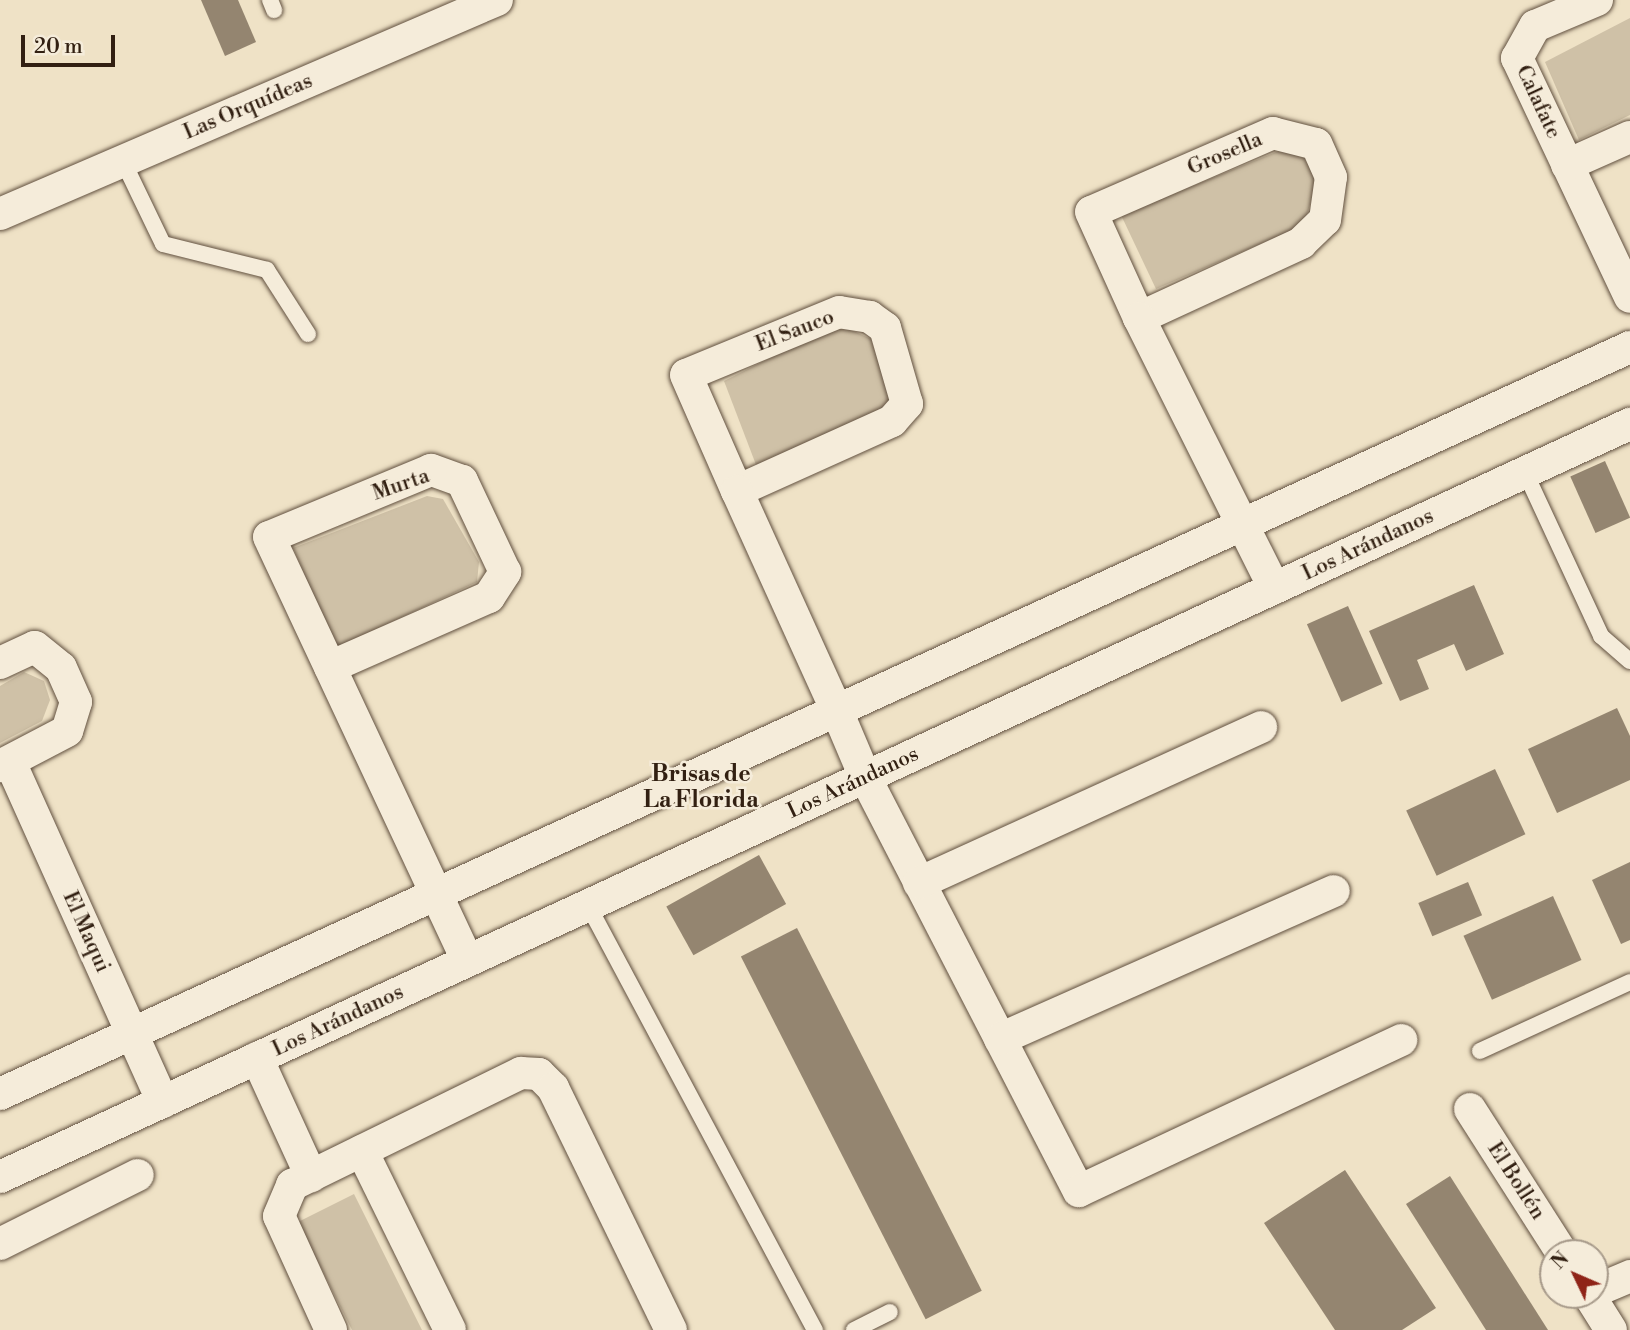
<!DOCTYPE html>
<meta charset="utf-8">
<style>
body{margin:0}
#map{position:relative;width:1630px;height:1330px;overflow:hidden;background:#efe2c6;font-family:"Libre Bodoni",serif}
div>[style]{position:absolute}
.green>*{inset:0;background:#cfc1a7}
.building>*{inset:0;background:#948570;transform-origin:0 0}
.roads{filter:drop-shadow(0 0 2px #61503f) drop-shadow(0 0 2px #61503f)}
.lane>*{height:16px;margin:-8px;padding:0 8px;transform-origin:8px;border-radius:8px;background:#f5ecda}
.street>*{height:32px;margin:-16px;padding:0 16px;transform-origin:16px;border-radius:16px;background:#f5ecda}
span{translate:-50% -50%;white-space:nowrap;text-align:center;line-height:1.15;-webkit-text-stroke:5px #f5ecda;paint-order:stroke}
.street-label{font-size:21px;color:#322012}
.neighbourhood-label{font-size:23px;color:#322012;font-weight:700}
.north{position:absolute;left:1539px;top:1239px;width:70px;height:70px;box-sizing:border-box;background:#f5ecda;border:2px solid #a79a8a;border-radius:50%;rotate:314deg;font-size:19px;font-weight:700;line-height:28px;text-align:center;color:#322012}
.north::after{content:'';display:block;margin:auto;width:24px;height:32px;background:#8f2418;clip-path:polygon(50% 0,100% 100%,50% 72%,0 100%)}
.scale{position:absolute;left:21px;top:35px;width:94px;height:32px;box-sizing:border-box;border:4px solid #322012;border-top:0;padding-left:9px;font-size:21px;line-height:24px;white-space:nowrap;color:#322012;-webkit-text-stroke:5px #f5ecda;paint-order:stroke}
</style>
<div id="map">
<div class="green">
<i style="clip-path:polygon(1630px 18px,1630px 115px,1579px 140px,1545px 62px)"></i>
<i style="clip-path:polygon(1281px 150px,1304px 158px,1317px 180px,1304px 225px,1156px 289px,1121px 215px)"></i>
<i style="clip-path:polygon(838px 324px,871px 339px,891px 399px,882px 413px,758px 470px,724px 381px)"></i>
<i style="clip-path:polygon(427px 496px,443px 499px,479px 562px,477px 582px,336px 648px,293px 548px)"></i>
<i style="clip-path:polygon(24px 672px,44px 681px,50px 700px,42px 721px,0 743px,0 686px)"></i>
<i style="clip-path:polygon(354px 1194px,422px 1330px,352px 1330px,298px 1222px)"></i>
</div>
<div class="building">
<i style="clip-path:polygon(201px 0,238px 0,256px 42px,225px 56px)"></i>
<i style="left:1605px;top:461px;width:62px;height:38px;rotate:66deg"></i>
<i style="clip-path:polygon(1474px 585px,1504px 654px,1466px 671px,1454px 644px,1417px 660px,1429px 689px,1400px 701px,1369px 631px)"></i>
<i style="left:1348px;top:606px;width:85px;height:45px;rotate:66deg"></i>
<i style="clip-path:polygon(1617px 708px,1630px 736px,1630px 780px,1557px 813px,1528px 749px)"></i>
<i style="left:1495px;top:769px;width:72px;height:98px;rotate:65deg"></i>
<i style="left:759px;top:855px;width:56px;height:106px;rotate:61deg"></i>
<i style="clip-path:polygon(1630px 862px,1630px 940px,1621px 944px,1592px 880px)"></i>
<i style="left:1468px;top:882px;width:36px;height:54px;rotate:67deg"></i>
<i style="left:1553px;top:896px;width:70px;height:98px;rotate:66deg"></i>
<i style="left:797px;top:928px;width:407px;height:63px;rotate:63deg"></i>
<i style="clip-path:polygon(1345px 1170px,1436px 1308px,1402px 1330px,1335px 1330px,1264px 1223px)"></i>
<i style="clip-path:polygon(1450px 1176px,1548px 1330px,1486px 1330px,1406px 1204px)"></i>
</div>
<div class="roads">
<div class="lane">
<i style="left:270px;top:0;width:11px;rotate:68deg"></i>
<i style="left:123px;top:161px;width:92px;rotate:64.3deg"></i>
<i style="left:163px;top:244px;width:107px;rotate:14deg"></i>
<i style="left:267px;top:270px;width:76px;rotate:57.4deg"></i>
<i style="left:1525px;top:472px;width:181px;rotate:65.1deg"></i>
<i style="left:1601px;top:636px;width:38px;rotate:41deg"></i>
<i style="left:588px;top:905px;width:482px;rotate:61.9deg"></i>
<i style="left:1480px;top:1051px;width:165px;rotate:-24.7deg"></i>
<i style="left:854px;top:1330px;width:40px;rotate:-26.6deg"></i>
</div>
<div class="street">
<i style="left:1597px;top:0;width:67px;rotate:157.2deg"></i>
<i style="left:1535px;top:26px;width:37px;rotate:119deg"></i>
<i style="left:1517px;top:58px;width:264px;rotate:64.7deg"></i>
<i style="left:1567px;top:165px;width:69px;rotate:-24deg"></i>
<i style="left:0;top:214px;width:541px;rotate:-23.3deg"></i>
<i style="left:1139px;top:318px;width:179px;rotate:-24.8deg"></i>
<i style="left:1301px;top:243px;width:33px;rotate:-44deg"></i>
<i style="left:1325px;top:220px;width:43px;rotate:-82.1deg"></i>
<i style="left:1331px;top:177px;width:36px;rotate:-114deg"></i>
<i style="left:1316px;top:144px;width:44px;rotate:-165.7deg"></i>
<i style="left:1273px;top:133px;width:198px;rotate:156.5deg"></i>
<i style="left:1091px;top:212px;width:116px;rotate:65.6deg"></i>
<i style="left:1139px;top:318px;width:302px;rotate:63.4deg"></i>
<i style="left:737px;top:491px;width:170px;rotate:-24.3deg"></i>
<i style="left:892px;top:421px;width:23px;rotate:-49deg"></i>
<i style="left:907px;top:404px;width:79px;rotate:-106.1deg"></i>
<i style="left:885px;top:328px;width:19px;rotate:-144deg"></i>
<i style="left:870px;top:317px;width:31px;rotate:-171deg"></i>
<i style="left:839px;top:312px;width:165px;rotate:157.6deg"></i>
<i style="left:686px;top:375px;width:127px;rotate:66.3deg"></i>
<i style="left:737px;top:491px;width:242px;rotate:65.6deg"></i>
<i style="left:837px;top:711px;width:72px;rotate:67deg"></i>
<i style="left:865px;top:777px;width:466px;rotate:62.7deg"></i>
<i style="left:1079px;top:1191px;width:356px;rotate:-25.1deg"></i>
<i style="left:0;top:663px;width:38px;rotate:-25deg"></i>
<i style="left:35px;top:647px;width:33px;rotate:39deg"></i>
<i style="left:61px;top:668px;width:37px;rotate:66deg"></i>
<i style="left:76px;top:702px;width:30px;rotate:107deg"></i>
<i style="left:67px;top:731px;width:76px;rotate:152.4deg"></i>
<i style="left:330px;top:667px;width:174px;rotate:-23.8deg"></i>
<i style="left:489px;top:597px;width:30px;rotate:-57deg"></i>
<i style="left:505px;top:572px;width:101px;rotate:-115.3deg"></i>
<i style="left:462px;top:481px;width:33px;rotate:-160deg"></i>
<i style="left:431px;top:470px;width:175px;rotate:157.5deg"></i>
<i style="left:269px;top:537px;width:468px;rotate:64.9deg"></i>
<i style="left:10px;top:762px;width:373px;rotate:65.8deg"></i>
<i style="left:919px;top:883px;width:376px;rotate:-24.5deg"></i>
<i style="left:1000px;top:1039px;width:365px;rotate:-23.9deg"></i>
<i style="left:257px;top:1058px;width:130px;rotate:65.4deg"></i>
<i style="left:0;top:1094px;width:1793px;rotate:-24.62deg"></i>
<i style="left:1470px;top:1109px;width:171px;rotate:57.4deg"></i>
<i style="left:362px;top:1151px;width:199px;rotate:63.8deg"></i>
<i style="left:0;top:1177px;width:1796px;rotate:-24.8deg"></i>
<i style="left:0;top:1244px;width:154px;rotate:-26.6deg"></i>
<i style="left:1595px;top:1291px;width:38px;rotate:-23deg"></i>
<i style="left:1589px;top:1295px;width:41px;rotate:57.8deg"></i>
<i style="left:331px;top:1330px;width:125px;rotate:-114.5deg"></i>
<i style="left:279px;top:1216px;width:34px;rotate:-67deg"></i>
<i style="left:292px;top:1185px;width:255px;rotate:-26.1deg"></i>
<i style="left:521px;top:1073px;width:18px;rotate:3deg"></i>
<i style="left:539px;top:1074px;width:20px;rotate:45deg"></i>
<i style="left:553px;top:1088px;width:269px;rotate:64deg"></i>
</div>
</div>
<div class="street-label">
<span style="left:1538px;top:102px;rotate:65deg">Calafate</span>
<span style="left:248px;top:107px;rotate:-23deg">Las Orquídeas</span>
<span style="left:1225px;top:154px;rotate:-23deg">Grosella</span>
<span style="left:795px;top:331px;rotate:-21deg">El Sauco</span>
<span style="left:401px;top:485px;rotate:-19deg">Murta</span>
<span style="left:1368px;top:545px;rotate:-25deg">Los Arándanos</span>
<span style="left:853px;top:783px;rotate:-25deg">Los Arándanos</span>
<span style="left:86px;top:932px;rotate:66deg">El Maqui</span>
<span style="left:338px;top:1021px;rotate:-25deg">Los Arándanos</span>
<span style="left:1516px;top:1181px;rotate:57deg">El Bollén</span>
</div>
<div class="neighbourhood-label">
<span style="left:701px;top:787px">Brisas de<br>La Florida</span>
</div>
<div class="north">N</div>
<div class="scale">20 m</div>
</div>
